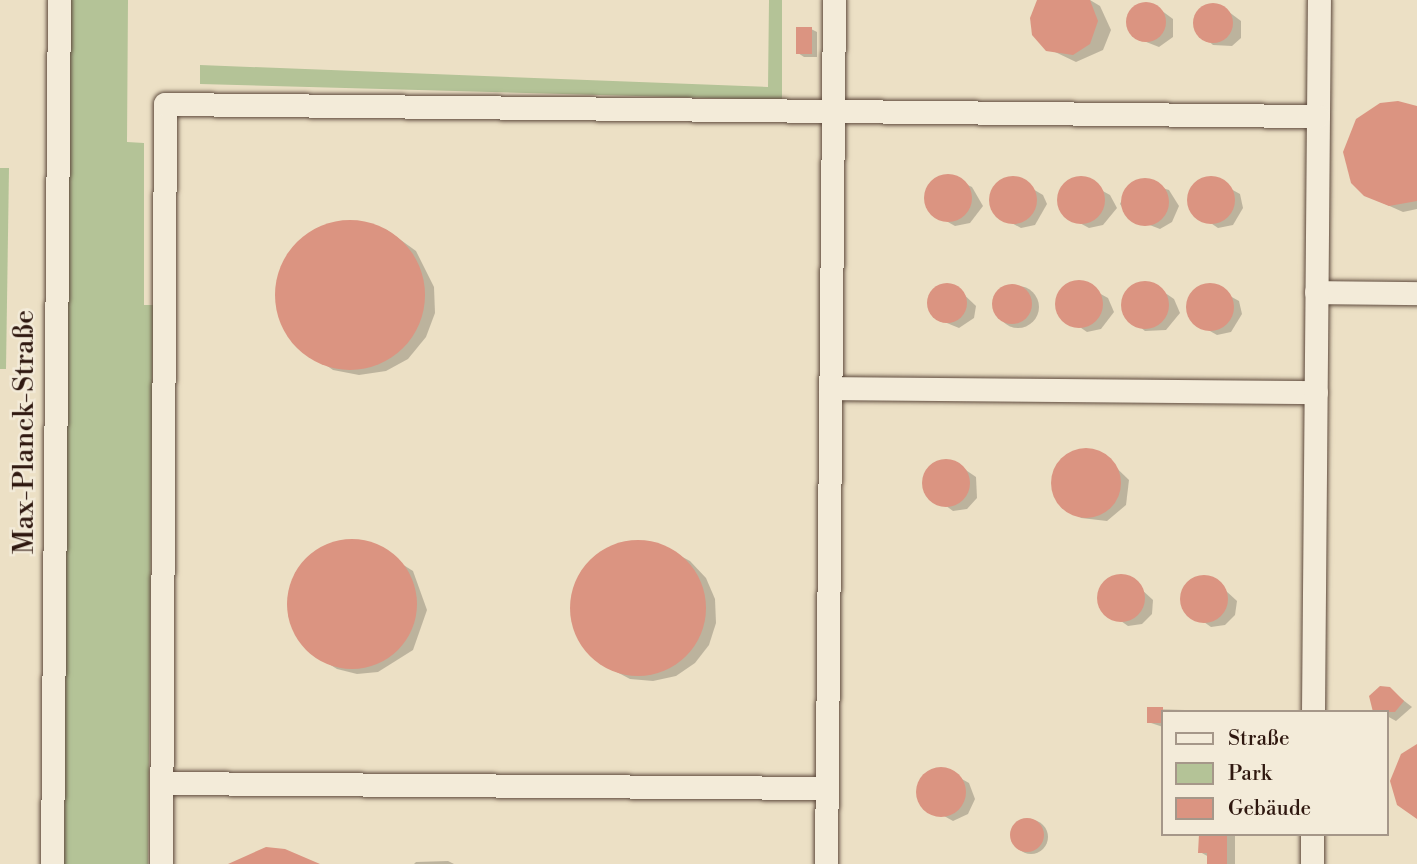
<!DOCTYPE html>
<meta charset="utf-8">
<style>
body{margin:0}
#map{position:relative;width:1417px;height:864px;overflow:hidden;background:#ece0c5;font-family:"Libre Bodoni",serif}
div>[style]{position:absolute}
.green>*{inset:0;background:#b4c397}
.shadow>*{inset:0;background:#0003}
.round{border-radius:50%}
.building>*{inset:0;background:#db9481;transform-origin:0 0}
.roads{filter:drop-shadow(0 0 2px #5e4a3d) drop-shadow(0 0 2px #5e4a3d)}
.minor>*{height:23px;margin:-11.5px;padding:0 11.5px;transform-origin:11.5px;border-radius:11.5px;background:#f3ebd9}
span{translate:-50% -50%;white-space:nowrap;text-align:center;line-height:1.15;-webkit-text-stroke:5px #f3ebd9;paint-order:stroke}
.street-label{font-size:28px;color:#2f1810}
.legend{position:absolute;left:1161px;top:710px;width:228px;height:126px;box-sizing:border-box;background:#f3ebd9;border:2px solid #a59789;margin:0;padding:9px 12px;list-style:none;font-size:21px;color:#2f1810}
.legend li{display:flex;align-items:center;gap:14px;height:35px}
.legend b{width:35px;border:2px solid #a59789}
</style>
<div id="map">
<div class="green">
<i style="clip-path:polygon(70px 0,128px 0,127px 142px,144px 143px,144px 305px,153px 305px,148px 864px,64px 864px)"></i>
<i style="clip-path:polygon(769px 0,782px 0,782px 100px,200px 84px,200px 65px,768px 87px)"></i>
<i style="clip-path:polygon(0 168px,9px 168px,6px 369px,0 369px)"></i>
</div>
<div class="shadow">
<i style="clip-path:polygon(1041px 0,1090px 0,1100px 6px,1111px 30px,1103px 50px,1076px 62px,1053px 51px)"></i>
<i style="clip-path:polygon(1154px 5px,1173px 19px,1173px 37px,1159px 47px,1136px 38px,1128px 28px,1128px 16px,1136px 6px)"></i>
<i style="clip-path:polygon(1210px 5px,1221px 6px,1241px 21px,1241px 38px,1232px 46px,1213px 45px,1195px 29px,1196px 17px)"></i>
<i style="clip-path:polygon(811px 29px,817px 32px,817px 57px,804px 57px,798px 53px)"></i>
<i style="clip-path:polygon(1417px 110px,1417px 209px,1403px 212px,1365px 195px)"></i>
<i style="clip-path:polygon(948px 176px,972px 187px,983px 206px,970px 223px,955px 226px,932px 213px,926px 200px,929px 186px)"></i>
<i style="clip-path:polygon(1014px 178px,1043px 195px,1047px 204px,1035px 225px,1021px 228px,997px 215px,990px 198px,1000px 183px)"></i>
<i style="clip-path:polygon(1211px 178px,1240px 194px,1243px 208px,1233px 225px,1218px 228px,1190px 209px,1188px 198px,1198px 182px)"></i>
<i style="clip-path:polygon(1081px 179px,1110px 195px,1117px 208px,1103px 225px,1089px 228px,1065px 215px,1058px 198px,1068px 183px)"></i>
<i style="clip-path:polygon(1138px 181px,1169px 190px,1179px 206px,1172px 222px,1160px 229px,1129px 217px,1120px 204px,1127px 189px)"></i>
<i style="clip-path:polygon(362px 222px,387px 230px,416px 251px,434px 287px,435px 313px,426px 337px,408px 359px,386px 371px,359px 375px,333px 370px,293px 342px,280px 320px,276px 291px,282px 266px,296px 244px,317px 228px)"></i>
<i style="clip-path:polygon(1079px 282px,1108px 298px,1114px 312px,1101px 329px,1087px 332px,1059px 313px,1058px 298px,1066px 286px)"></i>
<i style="clip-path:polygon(1152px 284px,1174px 299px,1180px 313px,1166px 330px,1145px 331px,1124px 314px,1122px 303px,1131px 287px)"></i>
<i style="clip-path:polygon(1210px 285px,1239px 301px,1242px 314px,1231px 332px,1217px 335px,1194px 322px,1187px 305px,1197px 289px)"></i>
<i class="round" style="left:997px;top:286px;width:42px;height:42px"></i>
<i style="clip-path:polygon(955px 286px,976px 306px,974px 318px,959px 328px,937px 319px,929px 309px,929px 296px,937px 287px)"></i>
<i style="clip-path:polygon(1077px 451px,1102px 454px,1129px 480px,1126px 505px,1107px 521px,1081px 518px,1055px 492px,1057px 467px)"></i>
<i style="clip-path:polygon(954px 462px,976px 477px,977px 498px,967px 509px,953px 511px,926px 491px,925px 477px,933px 466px)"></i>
<i style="clip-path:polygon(635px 541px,658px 544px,690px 561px,706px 578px,715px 599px,716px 623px,709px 645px,695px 663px,676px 676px,653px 681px,630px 679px,598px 662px,582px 645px,573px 623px,572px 600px,578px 578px,592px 559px,612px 546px)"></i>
<i style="clip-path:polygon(367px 542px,413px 571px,427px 610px,413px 650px,378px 672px,357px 674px,337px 669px,308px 651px,288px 615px,295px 573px,308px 557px,326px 545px)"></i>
<i style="clip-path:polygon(1114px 578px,1129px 578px,1153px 600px,1152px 614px,1142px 624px,1128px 626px,1101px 607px,1100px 593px)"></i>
<i style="clip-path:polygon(1198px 578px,1212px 578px,1237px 601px,1235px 615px,1225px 625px,1211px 627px,1184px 608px,1183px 594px)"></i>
<i style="clip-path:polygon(1389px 689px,1412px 707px,1396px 721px,1387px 716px)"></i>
<i style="clip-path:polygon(1149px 709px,1221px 711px,1223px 712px,1163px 712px,1163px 727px,1148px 722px)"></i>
<i style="clip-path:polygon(944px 769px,969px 783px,975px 799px,968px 814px,953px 821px,921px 803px,919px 787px,928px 773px)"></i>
<i class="round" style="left:1014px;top:820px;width:34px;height:34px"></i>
<i style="clip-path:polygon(1200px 834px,1235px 834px,1235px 864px,1209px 864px,1209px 857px,1200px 852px)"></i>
<i style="clip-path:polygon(448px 861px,454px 864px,414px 864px,416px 862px)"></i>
</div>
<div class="building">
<i style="clip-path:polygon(1037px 0,1090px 0,1098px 21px,1090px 44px,1073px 55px,1046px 51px,1032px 35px,1030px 18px)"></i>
<i class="round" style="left:1126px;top:2px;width:40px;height:40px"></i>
<i class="round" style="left:1193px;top:3px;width:40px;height:40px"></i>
<i style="left:796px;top:27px;width:16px;height:27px"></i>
<i style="clip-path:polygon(1398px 101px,1417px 106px,1417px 201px,1389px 206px,1364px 196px,1351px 183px,1343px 152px,1356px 119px,1380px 103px)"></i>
<i class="round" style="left:924px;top:174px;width:48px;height:48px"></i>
<i class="round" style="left:1057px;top:176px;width:48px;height:48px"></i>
<i class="round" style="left:989px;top:176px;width:48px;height:48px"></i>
<i class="round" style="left:1187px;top:176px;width:48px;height:48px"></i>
<i class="round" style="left:1121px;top:178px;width:48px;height:48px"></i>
<i class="round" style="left:275px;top:220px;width:150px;height:150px"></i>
<i class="round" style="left:1055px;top:280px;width:48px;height:48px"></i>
<i class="round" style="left:1121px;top:281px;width:48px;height:48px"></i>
<i class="round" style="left:927px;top:283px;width:40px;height:40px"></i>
<i class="round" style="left:1186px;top:283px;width:48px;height:48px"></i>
<i class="round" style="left:992px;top:284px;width:40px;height:40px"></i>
<i class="round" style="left:1051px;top:448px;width:70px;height:70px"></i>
<i class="round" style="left:922px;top:459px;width:48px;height:48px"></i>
<i class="round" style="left:287px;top:539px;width:130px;height:130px"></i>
<i class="round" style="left:570px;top:540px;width:136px;height:136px"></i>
<i class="round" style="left:1097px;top:574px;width:48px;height:48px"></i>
<i class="round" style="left:1180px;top:575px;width:48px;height:48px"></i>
<i style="clip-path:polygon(1380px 686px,1390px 687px,1404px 701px,1395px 712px,1373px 712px,1369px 696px)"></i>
<i style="left:1147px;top:707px;width:16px;height:16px"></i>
<i style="clip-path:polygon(1417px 744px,1417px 819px,1397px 805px,1390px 781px,1401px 754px)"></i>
<i class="round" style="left:916px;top:767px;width:50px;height:50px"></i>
<i class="round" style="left:1010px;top:818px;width:34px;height:34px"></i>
<i style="clip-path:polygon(1199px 834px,1227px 834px,1227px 864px,1207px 864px,1207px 853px,1198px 853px)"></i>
<i style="clip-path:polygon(266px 847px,285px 849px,320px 864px,228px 864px)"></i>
</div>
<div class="roads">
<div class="minor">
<i style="left:1316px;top:292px;width:101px;rotate:0.6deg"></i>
<i style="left:830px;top:388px;width:486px;rotate:0.5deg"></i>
<i style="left:1313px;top:712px;width:712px;rotate:-89.52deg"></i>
<i style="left:161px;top:783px;width:666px;rotate:0.43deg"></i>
<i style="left:52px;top:864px;width:864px;rotate:-89.54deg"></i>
<i style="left:161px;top:864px;width:760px;rotate:-89.7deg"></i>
<i style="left:165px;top:104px;width:1153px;rotate:0.6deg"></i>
<i style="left:826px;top:864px;width:864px;rotate:-89.47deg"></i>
<i style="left:1312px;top:864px;width:30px;rotate:-90deg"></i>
</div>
</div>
<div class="street-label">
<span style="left:25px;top:432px;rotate:-90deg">Max-Planck-Straße</span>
</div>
<ul class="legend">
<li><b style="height:9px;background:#f3ebd9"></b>Straße</li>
<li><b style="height:19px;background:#b4c397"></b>Park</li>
<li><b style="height:19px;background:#db9481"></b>Gebäude</li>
</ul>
</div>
